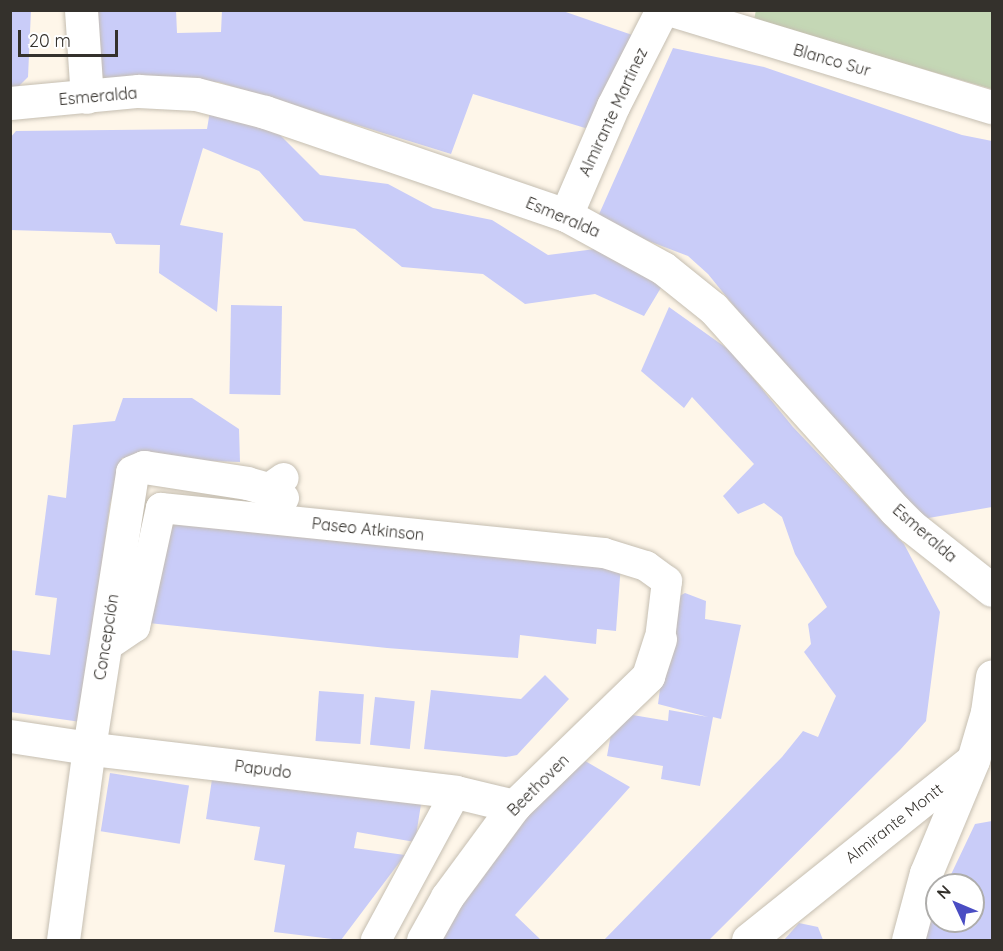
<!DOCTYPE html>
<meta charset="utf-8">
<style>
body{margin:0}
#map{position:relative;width:1003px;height:951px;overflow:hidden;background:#fef6e9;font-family:Quicksand,sans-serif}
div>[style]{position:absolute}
.green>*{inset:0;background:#c4d7b5}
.building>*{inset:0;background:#c9ccf8;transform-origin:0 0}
.roads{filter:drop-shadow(0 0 2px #c5beb1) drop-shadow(0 0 2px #c5beb1)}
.pedestrian>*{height:30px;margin:-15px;padding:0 15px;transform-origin:15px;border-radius:15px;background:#fff}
.minor>*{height:33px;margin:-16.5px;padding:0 16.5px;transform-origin:16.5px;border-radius:16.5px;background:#fff}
.tertiary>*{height:33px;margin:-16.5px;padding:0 16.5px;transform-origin:16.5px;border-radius:16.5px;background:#fff}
.secondary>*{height:33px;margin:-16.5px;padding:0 16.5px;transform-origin:16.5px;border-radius:16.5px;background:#fff}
.primary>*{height:33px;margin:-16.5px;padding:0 16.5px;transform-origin:16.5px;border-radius:16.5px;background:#fff}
span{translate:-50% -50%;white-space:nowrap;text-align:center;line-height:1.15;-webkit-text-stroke:4.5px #fff;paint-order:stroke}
.street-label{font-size:16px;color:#34312c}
.frame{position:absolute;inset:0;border:12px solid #34312c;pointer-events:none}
.north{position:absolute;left:925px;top:873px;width:60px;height:60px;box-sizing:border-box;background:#fff;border:2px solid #aeadab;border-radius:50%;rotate:314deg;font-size:16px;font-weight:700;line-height:24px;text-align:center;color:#34312c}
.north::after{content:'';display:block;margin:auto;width:21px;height:27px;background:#4a4dc3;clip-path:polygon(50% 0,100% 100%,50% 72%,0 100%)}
.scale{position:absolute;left:18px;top:30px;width:100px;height:27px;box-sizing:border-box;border:3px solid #34312c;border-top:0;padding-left:8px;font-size:18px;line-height:21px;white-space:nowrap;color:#34312c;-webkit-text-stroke:4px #fff;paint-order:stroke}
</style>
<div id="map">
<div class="green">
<i style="clip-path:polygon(756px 10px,992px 11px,992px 89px,754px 20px)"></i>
</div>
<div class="building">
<i style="clip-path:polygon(10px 10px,31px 10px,28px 77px,16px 89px,10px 89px)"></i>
<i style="clip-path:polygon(98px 10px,176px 10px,177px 33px,221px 32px,222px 10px,560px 10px,641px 38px,595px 131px,473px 94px,451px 154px,218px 82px,99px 79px)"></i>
<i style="clip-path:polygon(673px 48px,764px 67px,962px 135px,992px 141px,992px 507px,917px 520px,879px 485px,708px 274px,688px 256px,596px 221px)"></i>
<i style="clip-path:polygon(211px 105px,271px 126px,320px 175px,388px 184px,433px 208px,492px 220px,548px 255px,611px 247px,668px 276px,644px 316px,595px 294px,525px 304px,483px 274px,402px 267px,355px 229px,304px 221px,259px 171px,203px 148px,180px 225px,223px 233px,217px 312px,159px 273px,160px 245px,116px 244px,111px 233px,10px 230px,10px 138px,16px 131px,207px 129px)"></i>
<i style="left:231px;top:305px;width:51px;height:89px;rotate:1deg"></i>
<i style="clip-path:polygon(669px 307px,732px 352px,793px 427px,904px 544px,940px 612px,926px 721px,900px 750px,709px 940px,604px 940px,782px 757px,803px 731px,818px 737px,836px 696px,804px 652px,811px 644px,808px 624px,827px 607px,795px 554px,782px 517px,764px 503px,738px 514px,723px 496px,754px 464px,692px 397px,684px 408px,641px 371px)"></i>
<i style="clip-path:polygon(123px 398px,192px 398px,239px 429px,240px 462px,122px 458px,110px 504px,81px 722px,10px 712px,10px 650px,50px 655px,57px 598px,35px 595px,48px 495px,66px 498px,73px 425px,115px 421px)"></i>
<i style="clip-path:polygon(161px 517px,621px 564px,616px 631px,597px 629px,596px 644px,520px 635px,518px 658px,387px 648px,139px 622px)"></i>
<i style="clip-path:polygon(685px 593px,706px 601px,705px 619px,741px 625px,721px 719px,713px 717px,700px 786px,661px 779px,663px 766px,607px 756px,615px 712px,668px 721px,669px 710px,708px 717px,658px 704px,672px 600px)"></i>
<i style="clip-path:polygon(545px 675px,569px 699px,517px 755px,506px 757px,424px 749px,431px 690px,521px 699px)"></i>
<i style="left:319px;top:691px;width:45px;height:50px;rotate:4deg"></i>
<i style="left:375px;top:697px;width:40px;height:48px;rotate:6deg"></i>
<i style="clip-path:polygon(580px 758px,630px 787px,515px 915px,541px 940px,441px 940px,472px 879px)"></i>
<i style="clip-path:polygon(214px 766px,422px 798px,415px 842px,357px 832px,354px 848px,405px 855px,341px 940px,274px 932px,285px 865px,254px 860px,260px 827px,206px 819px)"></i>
<i style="left:110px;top:773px;width:80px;height:59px;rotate:9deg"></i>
<i style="clip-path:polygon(992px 821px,992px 940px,924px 940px,937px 906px,937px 921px,973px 921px,973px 885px,946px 885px,975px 824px)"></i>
<i style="clip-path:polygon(799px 923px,818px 927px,823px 940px,784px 940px)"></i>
</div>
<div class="roads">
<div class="pedestrian">
<i style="left:284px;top:498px;width:18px;rotate:-151deg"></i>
<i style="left:268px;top:489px;width:19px;rotate:-35deg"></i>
<i style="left:105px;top:647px;width:36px;rotate:-34deg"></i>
<i style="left:135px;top:627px;width:122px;rotate:-77.7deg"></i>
<i style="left:161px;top:508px;width:445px;rotate:5.8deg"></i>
<i style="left:604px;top:553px;width:44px;rotate:17.2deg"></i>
<i style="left:646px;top:566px;width:26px;rotate:36deg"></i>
<i style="left:667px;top:581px;width:58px;rotate:96.9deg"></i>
<i style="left:376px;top:940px;width:168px;rotate:-61.6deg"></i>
</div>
<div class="minor">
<i style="left:81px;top:10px;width:87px;rotate:86.1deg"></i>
<i style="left:10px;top:736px;width:92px;rotate:8.7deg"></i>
<i style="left:101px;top:750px;width:357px;rotate:6.7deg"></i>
<i style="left:456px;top:792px;width:60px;rotate:13.6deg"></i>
<i style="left:63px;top:940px;width:194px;rotate:-82.3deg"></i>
<i style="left:89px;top:748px;width:279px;rotate:-81.1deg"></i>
<i style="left:132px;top:472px;width:13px;rotate:-23deg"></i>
<i style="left:144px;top:467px;width:104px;rotate:8.8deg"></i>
<i style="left:247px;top:483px;width:22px;rotate:16deg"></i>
<i style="left:423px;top:940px;width:49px;rotate:-60.8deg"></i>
<i style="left:447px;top:897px;width:113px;rotate:-53.6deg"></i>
<i style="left:514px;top:806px;width:187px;rotate:-44.1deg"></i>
<i style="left:648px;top:676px;width:39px;rotate:-72deg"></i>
</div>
<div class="tertiary">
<i style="left:566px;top:215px;width:119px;rotate:-66.7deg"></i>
<i style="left:613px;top:106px;width:108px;rotate:-63deg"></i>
<i style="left:908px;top:940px;width:69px;rotate:-75deg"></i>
<i style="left:926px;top:873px;width:122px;rotate:-67.4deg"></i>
</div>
<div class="secondary">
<i style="left:10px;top:103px;width:129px;rotate:-5.4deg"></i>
<i style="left:138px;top:91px;width:58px;rotate:3deg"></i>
<i style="left:196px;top:94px;width:71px;rotate:14.6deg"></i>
<i style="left:265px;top:112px;width:318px;rotate:18.9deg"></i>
<i style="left:566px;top:215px;width:111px;rotate:28.7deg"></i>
<i style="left:663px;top:268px;width:64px;rotate:38.7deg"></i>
<i style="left:713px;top:308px;width:272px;rotate:48deg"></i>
<i style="left:895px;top:510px;width:23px;rotate:45deg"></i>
<i style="left:911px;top:526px;width:103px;rotate:38.3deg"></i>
<i style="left:748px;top:940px;width:288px;rotate:-38.7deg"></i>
<i style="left:973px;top:760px;width:50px;rotate:-73.7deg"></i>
<i style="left:987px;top:712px;width:36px;rotate:-82deg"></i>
</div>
<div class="primary">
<i style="left:672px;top:10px;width:334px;rotate:16.9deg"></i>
</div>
</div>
<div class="street-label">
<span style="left:832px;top:60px;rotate:16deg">Blanco Sur</span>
<span style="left:98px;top:96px;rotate:-5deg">Esmeralda</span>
<span style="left:613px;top:112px;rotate:-65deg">Almirante Martínez</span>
<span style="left:563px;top:217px;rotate:23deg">Esmeralda</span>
<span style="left:368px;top:529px;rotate:6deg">Paseo Atkinson</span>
<span style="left:925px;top:533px;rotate:41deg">Esmeralda</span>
<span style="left:106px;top:637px;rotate:-81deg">Concepción</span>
<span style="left:263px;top:769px;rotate:7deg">Papudo</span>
<span style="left:538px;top:785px;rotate:-45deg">Beethoven</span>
<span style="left:894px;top:823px;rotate:-38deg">Almirante Montt</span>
</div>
<div class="frame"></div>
<div class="north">N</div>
<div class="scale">20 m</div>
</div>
